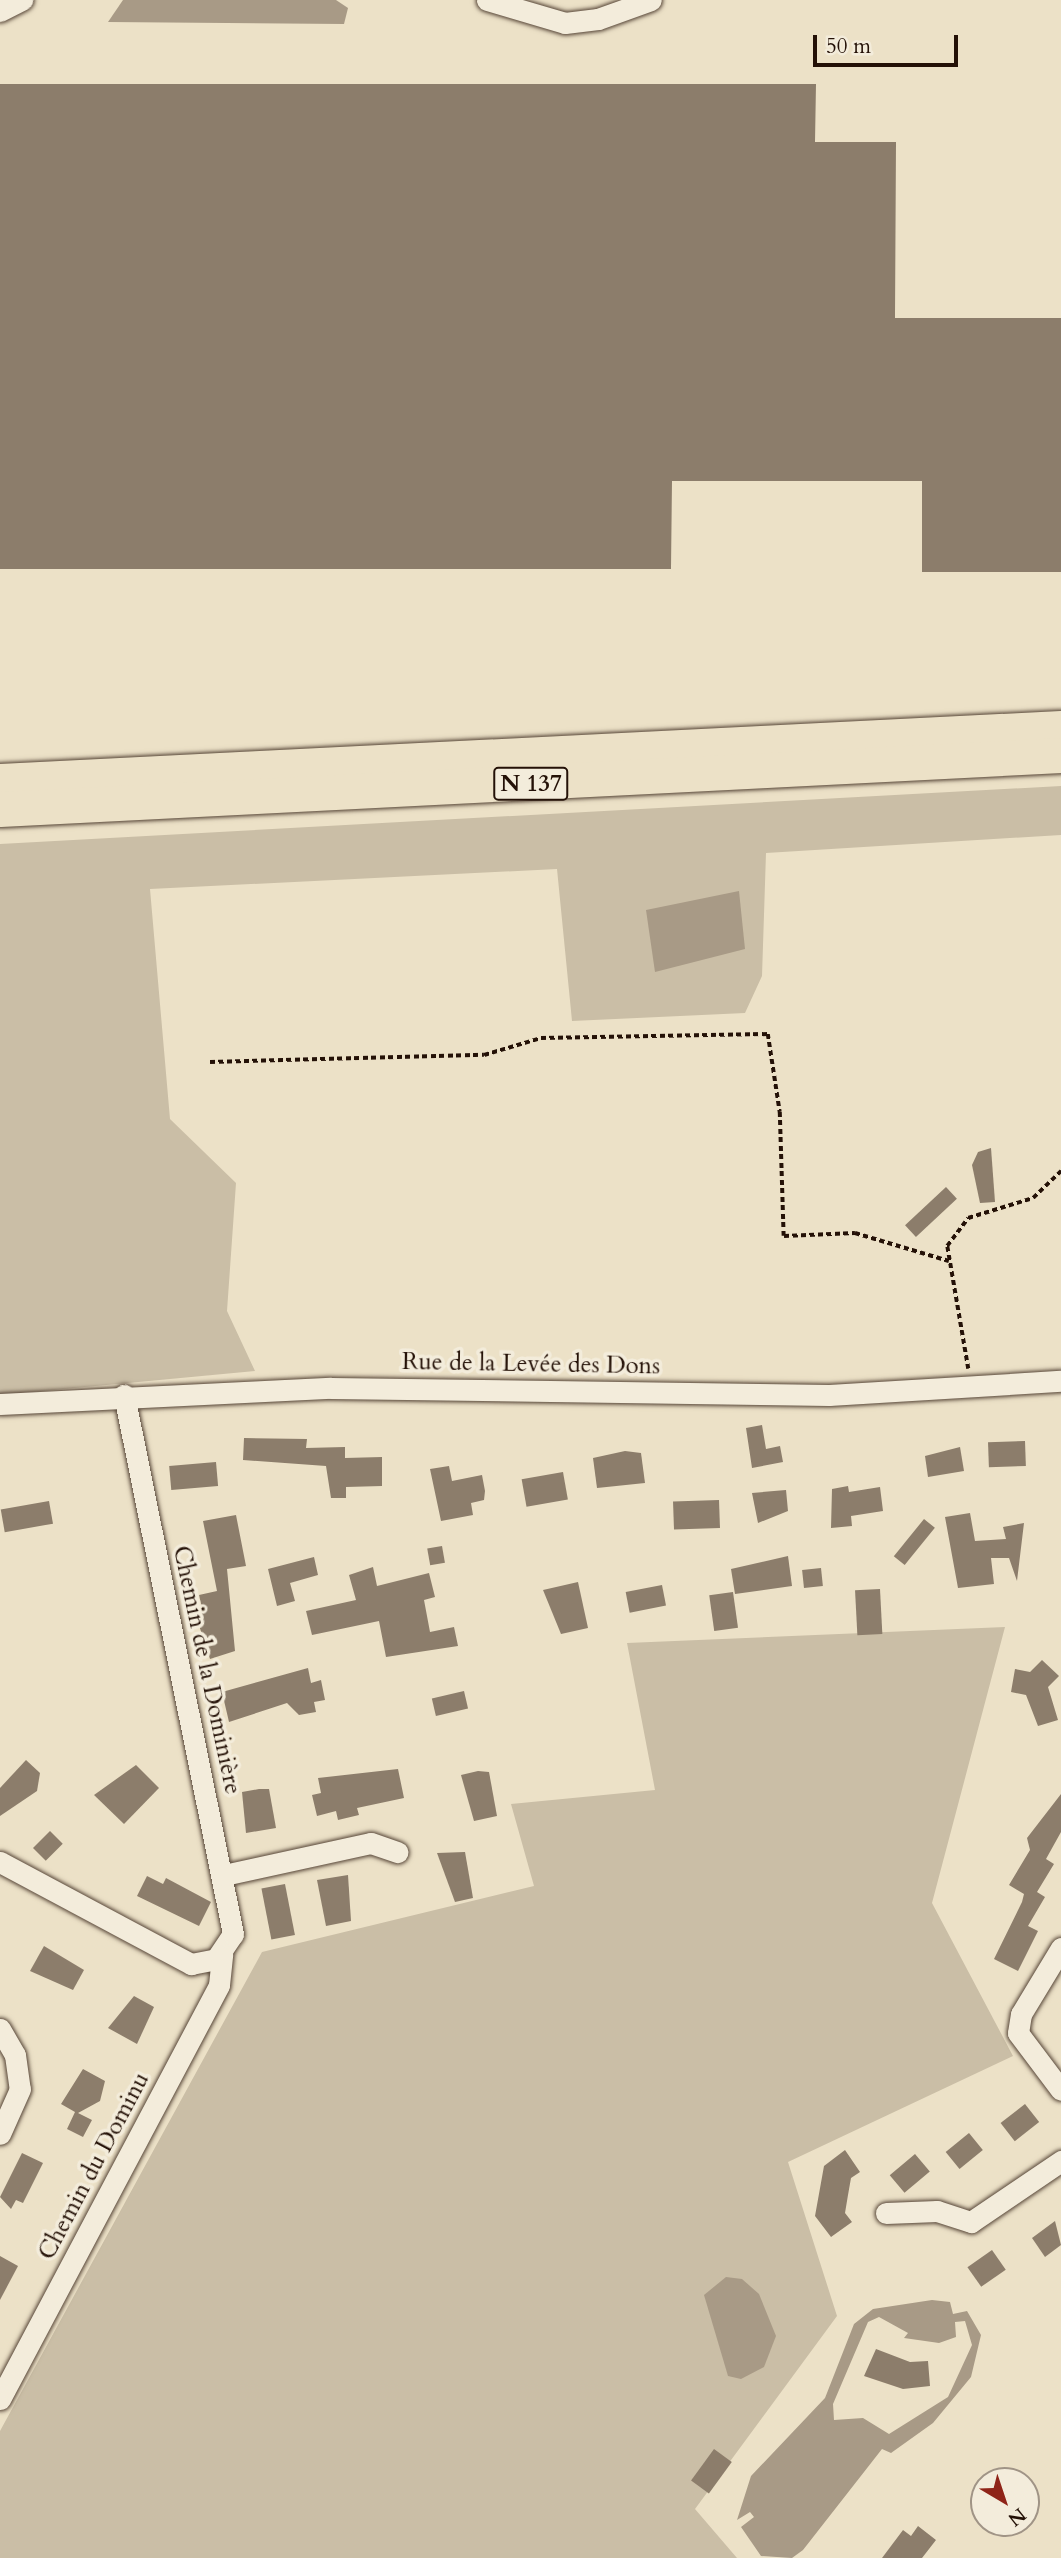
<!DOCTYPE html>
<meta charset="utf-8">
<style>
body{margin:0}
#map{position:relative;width:1061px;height:2558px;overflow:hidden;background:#ece1c7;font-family:Cardo,serif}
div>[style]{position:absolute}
.green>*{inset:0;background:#cabea6}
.water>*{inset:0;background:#a89a86}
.building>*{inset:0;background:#8c7d6b;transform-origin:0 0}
.path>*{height:3.5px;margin-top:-1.75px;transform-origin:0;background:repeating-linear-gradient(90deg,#241107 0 5px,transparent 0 8.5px)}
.roads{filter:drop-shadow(0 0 2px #564537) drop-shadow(0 0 2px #564537)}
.minor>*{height:21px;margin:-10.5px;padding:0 10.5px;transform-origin:10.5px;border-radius:10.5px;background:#f3ecdb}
.trunk>*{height:35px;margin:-17.5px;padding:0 17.5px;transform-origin:17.5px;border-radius:17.5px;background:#ece1c7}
span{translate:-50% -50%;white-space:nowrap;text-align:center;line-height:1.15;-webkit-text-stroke:7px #f3ecdb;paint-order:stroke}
.shield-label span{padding:2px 5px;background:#f3ecdb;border:2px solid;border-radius:5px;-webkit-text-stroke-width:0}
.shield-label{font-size:23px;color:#241107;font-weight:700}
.street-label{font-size:24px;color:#241107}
.north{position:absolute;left:970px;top:2467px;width:70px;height:70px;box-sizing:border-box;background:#f3ecdb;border:2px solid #a09486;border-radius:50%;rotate:141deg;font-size:19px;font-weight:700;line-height:28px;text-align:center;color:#241107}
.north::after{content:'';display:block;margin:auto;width:24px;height:32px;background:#8f2418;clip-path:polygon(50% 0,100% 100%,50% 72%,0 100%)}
.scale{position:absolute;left:813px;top:35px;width:145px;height:32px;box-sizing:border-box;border:4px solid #241107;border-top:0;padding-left:9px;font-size:21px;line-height:24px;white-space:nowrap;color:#241107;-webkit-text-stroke:5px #f3ecdb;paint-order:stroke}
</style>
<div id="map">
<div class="green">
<i style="clip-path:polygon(1061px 786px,1061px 835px,766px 853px,762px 976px,745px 1013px,572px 1021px,557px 869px,150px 889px,170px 1119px,236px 1183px,227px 1311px,255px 1371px,0 1395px,0 844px)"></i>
<i style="clip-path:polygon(1005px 1627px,932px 1903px,1013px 2056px,788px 2162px,837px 2316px,695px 2509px,737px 2558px,0 2558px,0 2431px,262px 1952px,534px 1886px,511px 1804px,655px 1790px,627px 1643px)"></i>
</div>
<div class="water">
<i style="clip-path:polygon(123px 0,336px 0,348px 8px,344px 24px,108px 22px)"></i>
<i style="clip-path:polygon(739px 891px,745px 949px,655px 972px,646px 910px)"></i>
<i style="clip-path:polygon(726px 2277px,742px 2279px,759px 2294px,776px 2336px,764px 2367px,741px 2379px,728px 2376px,704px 2295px)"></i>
<i style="clip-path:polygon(evenodd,932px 2300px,950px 2302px,953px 2314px,967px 2311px,981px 2335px,971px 2377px,933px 2423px,891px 2453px,882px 2449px,803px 2550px,792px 2558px,761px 2556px,741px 2527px,754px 2517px,750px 2512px,737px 2520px,751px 2476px,825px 2398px,854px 2324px,873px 2309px,932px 2300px,879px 2317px,908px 2333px,904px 2338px,939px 2343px,956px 2337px,955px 2322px,965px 2321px,972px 2345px,948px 2397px,889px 2434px,863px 2418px,834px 2420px,833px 2404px,868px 2322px,879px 2317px)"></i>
</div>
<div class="building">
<i style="clip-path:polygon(0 84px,816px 84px,815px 142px,896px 142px,895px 318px,1061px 318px,1061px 572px,922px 572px,922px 481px,672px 481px,671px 569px,0 569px)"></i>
<i style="clip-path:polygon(991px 1148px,995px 1202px,980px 1203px,972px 1165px,978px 1152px)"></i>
<i style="left:946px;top:1187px;width:16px;height:56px;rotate:47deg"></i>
<i style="clip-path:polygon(762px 1425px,766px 1449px,780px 1446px,783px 1462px,752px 1468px,746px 1428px)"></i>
<i style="clip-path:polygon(244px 1438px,307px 1439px,306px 1448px,345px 1447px,345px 1458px,382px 1457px,382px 1486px,346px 1487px,346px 1498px,331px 1498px,326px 1466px,243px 1460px)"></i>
<i style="left:1025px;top:1441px;width:25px;height:37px;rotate:88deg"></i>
<i style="clip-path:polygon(960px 1447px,964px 1471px,928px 1477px,925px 1456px)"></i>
<i style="clip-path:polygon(625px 1451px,641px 1453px,645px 1483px,597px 1488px,593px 1458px)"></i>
<i style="left:216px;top:1462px;width:24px;height:47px;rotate:85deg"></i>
<i style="clip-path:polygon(449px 1466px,452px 1481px,482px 1475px,485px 1491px,484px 1500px,471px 1503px,473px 1515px,441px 1521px,430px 1469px)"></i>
<i style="left:563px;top:1472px;width:28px;height:42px;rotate:80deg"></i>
<i style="clip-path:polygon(848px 1486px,849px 1492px,880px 1487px,883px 1511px,851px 1516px,852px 1526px,831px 1528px,832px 1489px)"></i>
<i style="clip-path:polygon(786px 1490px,788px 1511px,758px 1523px,752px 1493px)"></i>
<i style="left:719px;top:1500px;width:28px;height:46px;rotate:88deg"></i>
<i style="left:49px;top:1501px;width:23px;height:49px;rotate:80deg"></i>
<i style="clip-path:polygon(970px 1513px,975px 1541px,1006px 1539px,1003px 1527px,1024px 1523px,1017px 1581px,1009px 1558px,991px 1558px,994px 1584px,958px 1588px,945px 1517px)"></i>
<i style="clip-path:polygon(236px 1515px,246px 1566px,227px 1569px,235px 1651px,210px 1659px,194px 1610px,202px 1608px,199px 1595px,217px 1591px,203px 1521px)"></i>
<i style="left:924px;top:1519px;width:14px;height:48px;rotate:39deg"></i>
<i style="left:442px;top:1546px;width:17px;height:15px;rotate:80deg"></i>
<i style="clip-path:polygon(788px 1556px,792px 1586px,735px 1594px,731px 1569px)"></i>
<i style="clip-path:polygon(314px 1557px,318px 1575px,290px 1583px,295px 1601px,277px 1606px,268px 1569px)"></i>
<i style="clip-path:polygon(373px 1567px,377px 1586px,429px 1573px,435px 1597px,424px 1600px,430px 1632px,454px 1627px,458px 1646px,386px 1657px,379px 1621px,312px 1635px,306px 1611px,356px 1600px,349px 1575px)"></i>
<i style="left:821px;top:1568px;width:18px;height:19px;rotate:84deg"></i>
<i style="clip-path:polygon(578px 1582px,588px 1628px,561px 1634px,543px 1590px)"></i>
<i style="left:662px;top:1585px;width:21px;height:37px;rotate:79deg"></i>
<i style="left:880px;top:1589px;width:45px;height:25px;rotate:87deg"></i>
<i style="left:733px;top:1592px;width:36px;height:24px;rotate:82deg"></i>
<i style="clip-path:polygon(1042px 1660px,1059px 1676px,1048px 1687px,1058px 1720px,1038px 1726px,1026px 1695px,1011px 1692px,1015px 1669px,1030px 1672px)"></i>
<i style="clip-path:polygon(308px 1668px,311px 1683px,321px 1680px,325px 1700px,314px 1702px,316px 1712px,299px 1715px,287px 1703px,229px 1722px,222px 1692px)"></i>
<i style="left:464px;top:1691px;width:18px;height:33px;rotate:77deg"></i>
<i style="clip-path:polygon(26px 1760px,40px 1773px,37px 1791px,0 1816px,0 1788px)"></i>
<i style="clip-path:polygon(136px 1765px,159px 1788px,124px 1824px,94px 1795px)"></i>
<i style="clip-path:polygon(398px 1769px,404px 1798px,357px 1808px,359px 1815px,338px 1820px,336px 1811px,317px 1816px,312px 1795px,321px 1793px,318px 1778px)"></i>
<i style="clip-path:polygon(478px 1771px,489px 1772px,497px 1816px,474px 1821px,461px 1775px)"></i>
<i style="clip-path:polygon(259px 1789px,269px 1789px,276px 1828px,246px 1833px,242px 1792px)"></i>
<i style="clip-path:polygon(1061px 1794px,1061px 1832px,1046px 1859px,1054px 1864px,1037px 1892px,1045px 1897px,1028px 1926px,1038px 1931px,1018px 1971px,994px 1959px,1022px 1902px,1024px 1894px,1009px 1885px,1030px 1850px,1027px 1838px)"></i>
<i style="left:50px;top:1831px;width:18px;height:24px;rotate:45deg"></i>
<i style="clip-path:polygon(465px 1852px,473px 1898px,455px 1902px,437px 1853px)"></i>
<i style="clip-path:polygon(348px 1875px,351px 1921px,326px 1926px,317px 1880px)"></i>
<i style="clip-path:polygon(147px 1876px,163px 1884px,166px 1878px,211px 1902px,199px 1926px,137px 1896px)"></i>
<i style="left:285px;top:1884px;width:52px;height:24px;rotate:79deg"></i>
<i style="clip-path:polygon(44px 1946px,84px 1970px,73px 1990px,30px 1971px)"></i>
<i style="clip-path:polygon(134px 1996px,154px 2007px,137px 2044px,108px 2028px)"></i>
<i style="clip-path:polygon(83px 2069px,105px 2081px,100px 2101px,78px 2113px,92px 2120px,83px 2137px,67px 2129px,75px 2112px,61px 2104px)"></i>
<i style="left:1025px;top:2104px;width:23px;height:31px;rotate:52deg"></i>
<i style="left:969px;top:2133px;width:22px;height:30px;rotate:51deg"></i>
<i style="clip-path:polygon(845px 2150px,860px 2172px,851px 2178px,848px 2195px,845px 2213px,852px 2222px,831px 2237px,815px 2216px,824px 2166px)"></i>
<i style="clip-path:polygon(22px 2153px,43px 2163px,23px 2203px,16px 2200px,11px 2209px,0 2197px)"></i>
<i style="left:915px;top:2154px;width:23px;height:33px;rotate:50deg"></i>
<i style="clip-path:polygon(1055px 2221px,1061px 2245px,1045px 2257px,1032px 2238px)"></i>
<i style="left:992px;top:2250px;width:24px;height:30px;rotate:55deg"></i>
<i style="clip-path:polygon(0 2256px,18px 2266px,0 2300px)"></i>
<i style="clip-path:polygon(876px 2349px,910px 2362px,928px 2361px,930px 2386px,903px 2389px,864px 2376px)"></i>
<i style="left:714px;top:2449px;width:22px;height:39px;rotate:36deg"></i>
<i style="clip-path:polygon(918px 2526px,936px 2540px,922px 2558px,882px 2558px,903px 2530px,911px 2536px)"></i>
</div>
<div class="path">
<i style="left:210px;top:1062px;width:274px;rotate:-1.5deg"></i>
<i style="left:484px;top:1055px;width:59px;rotate:-16.6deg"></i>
<i style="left:541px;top:1038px;width:227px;rotate:-1deg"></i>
<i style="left:768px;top:1034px;width:79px;rotate:81.3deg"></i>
<i style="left:780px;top:1112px;width:124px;rotate:88.2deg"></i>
<i style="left:784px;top:1236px;width:71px;rotate:-2.4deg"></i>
<i style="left:855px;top:1233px;width:98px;rotate:16.6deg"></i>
<i style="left:968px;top:1369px;width:125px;rotate:-99.7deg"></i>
<i style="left:947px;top:1246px;width:35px;rotate:-53deg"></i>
<i style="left:968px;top:1218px;width:68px;rotate:-17.1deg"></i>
<i style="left:1033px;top:1198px;width:39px;rotate:-44deg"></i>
</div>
<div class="roads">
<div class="minor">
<i style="left:487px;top:0;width:81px;rotate:16.4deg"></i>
<i style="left:565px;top:23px;width:33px;rotate:-7deg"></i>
<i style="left:598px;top:19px;width:56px;rotate:-19.7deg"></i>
<i style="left:0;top:11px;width:25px;rotate:-27deg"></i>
<i style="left:0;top:1404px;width:331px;rotate:-2.8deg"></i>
<i style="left:331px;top:1388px;width:498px;rotate:0.8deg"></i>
<i style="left:829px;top:1395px;width:232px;rotate:-3.5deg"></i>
<i style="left:0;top:1862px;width:217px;rotate:28.1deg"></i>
<i style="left:191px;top:1964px;width:25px;rotate:-11deg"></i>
<i style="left:216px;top:1959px;width:30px;rotate:-56deg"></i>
<i style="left:233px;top:1934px;width:550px;rotate:-101.43deg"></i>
<i style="left:224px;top:1875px;width:150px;rotate:-12.3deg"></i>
<i style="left:371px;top:1843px;width:28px;rotate:19deg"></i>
<i style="left:1061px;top:1948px;width:77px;rotate:121.2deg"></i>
<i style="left:1021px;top:2014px;width:19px;rotate:99deg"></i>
<i style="left:1018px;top:2033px;width:71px;rotate:53deg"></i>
<i style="left:0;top:2029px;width:30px;rotate:60deg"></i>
<i style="left:15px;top:2055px;width:34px;rotate:82deg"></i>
<i style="left:20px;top:2089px;width:49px;rotate:114deg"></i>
<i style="left:886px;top:2213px;width:51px;rotate:-2.2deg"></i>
<i style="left:937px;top:2211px;width:36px;rotate:18deg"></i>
<i style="left:971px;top:2222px;width:109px;rotate:-34.1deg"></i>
<i style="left:0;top:2399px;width:468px;rotate:-62.1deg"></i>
<i style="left:219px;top:1985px;width:31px;rotate:-84deg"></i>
</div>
<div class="trunk">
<i style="left:0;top:781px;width:1062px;rotate:-2.86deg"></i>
<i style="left:0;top:809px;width:1062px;rotate:-2.91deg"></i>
</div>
</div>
<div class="shield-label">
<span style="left:531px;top:784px">N 137</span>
</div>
<div class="street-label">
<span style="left:531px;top:1364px;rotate:1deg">Rue de la Levée des Dons</span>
<span style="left:207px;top:1670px;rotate:78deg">Chemin de la Dominière</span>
<span style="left:94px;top:2166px;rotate:-62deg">Chemin du Dominu</span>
</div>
<div class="north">N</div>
<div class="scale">50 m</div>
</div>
